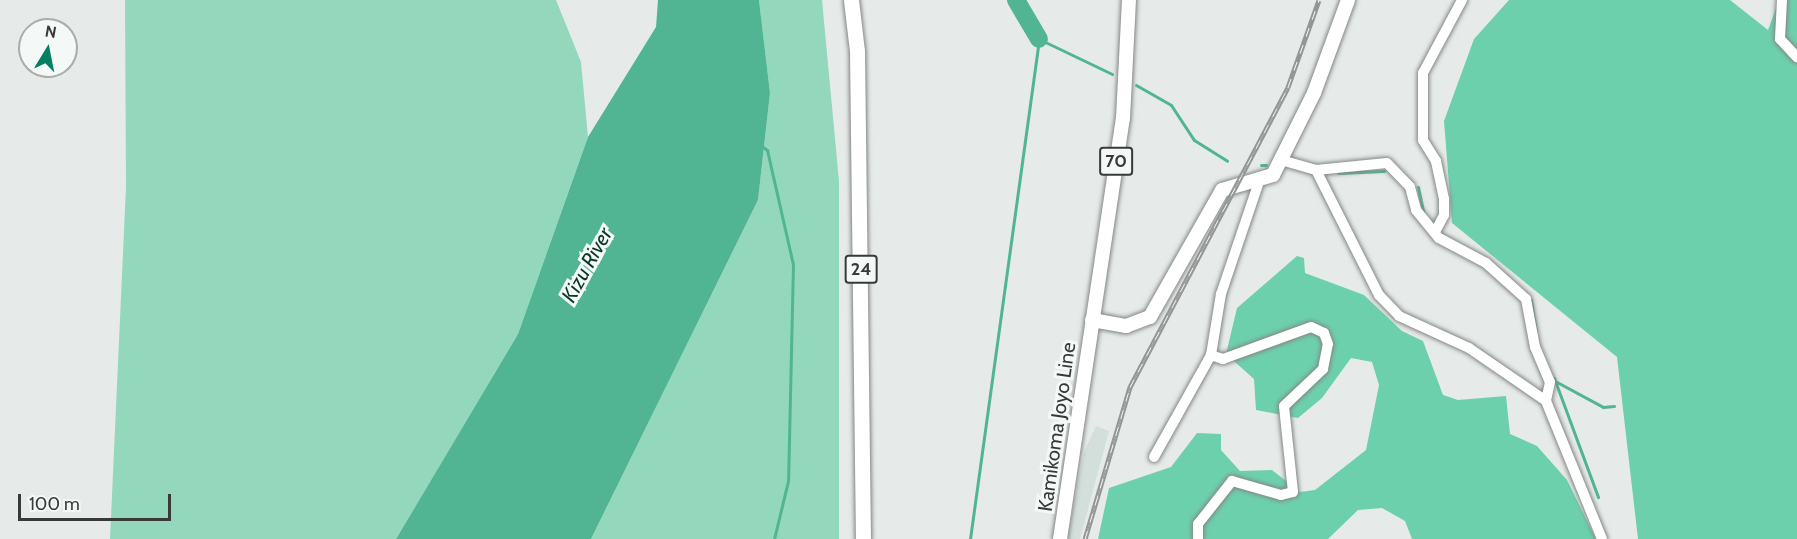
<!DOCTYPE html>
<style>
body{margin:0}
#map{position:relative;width:1797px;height:539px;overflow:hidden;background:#e6ebe9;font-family:Cabin,sans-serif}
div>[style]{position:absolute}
.built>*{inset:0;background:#d3dfda}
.green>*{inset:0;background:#93d8bd}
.forest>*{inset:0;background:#6dd0ac}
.water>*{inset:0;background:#51b593}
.stream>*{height:3px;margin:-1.5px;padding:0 1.5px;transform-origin:1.5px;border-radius:1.5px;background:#51b593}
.river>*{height:18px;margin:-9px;padding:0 9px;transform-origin:9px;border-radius:9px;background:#51b593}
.roads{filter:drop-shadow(0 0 2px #848786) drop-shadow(0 0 2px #848786)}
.minor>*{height:10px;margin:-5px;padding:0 5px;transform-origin:5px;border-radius:5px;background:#fff}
.major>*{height:14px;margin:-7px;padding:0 7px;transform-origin:7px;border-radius:7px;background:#fff}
.highway>*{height:15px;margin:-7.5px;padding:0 7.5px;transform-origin:7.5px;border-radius:7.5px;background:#fff}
.rail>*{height:5px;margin-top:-2.5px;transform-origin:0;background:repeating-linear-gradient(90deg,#f4f8f6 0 9px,#939695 0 18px);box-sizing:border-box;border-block:2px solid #939695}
span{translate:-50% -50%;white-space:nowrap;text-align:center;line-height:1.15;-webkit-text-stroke:6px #f4f8f6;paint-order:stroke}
.shield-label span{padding:2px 4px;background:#f4f8f6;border:2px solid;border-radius:4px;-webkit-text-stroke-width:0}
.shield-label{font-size:18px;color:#383a39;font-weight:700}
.street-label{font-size:20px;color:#383a39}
.water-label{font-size:21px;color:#083729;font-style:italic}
.north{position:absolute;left:18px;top:18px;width:60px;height:60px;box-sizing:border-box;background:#f4f8f6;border:2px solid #a9acaa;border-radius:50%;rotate:10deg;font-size:16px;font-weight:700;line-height:24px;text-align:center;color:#383a39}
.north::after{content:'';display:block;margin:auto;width:21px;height:27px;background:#028161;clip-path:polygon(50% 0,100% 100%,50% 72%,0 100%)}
.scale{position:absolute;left:18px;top:494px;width:153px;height:27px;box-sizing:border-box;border:3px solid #383a39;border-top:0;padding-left:8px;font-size:18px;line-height:21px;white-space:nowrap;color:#383a39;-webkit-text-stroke:4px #f4f8f6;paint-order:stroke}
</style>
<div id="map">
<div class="built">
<i style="clip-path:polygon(1096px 426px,1109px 431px,1080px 539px,1067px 539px,1084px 452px)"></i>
</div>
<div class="green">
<i style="clip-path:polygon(125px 0,556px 0,581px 62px,588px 137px,518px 334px,396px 539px,110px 539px,126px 187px)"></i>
<i style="clip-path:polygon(759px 0,822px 0,839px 181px,839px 539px,591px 539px,758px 200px,770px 93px)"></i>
</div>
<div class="forest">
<i style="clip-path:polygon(1509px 0,1730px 0,1768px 30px,1779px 0,1797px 0,1797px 539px,1638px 539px,1617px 357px,1452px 223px,1444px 121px,1474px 39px)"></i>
<i style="clip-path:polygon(1297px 256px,1304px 258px,1305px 273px,1364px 295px,1402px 331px,1423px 341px,1443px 395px,1458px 400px,1506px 396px,1510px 434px,1537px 446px,1567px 480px,1596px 539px,1412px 539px,1405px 521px,1382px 508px,1358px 510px,1328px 539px,1098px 539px,1109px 488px,1171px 467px,1197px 433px,1221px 434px,1221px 450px,1240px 471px,1272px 470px,1300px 492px,1315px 490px,1366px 450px,1379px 385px,1372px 362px,1351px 358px,1322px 398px,1298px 418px,1256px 410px,1254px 379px,1226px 354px,1237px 308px)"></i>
</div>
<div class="water">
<i style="clip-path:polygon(658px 0,759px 0,770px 93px,758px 200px,591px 539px,396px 539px,518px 334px,588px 137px,656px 27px)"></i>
</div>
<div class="stream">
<i style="left:1039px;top:39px;width:81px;rotate:25.6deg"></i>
<i style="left:1136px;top:85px;width:40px;rotate:29.7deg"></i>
<i style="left:1171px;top:105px;width:42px;rotate:56.7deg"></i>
<i style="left:1194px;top:140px;width:39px;rotate:32deg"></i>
<i style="left:760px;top:145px;width:9px;rotate:36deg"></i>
<i style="left:767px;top:150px;width:117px;rotate:77.2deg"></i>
<i style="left:793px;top:264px;width:217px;rotate:91.3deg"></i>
<i style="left:788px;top:481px;width:60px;rotate:103.6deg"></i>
<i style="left:1261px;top:165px;width:5px"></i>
<i style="left:1338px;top:173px;width:46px;rotate:-2.5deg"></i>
<i style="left:1418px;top:187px;width:25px;rotate:78deg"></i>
<i style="left:1531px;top:300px;width:31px;rotate:81deg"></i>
<i style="left:1554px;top:378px;width:127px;rotate:69.7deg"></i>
<i style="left:1555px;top:381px;width:55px;rotate:28.4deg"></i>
<i style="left:1603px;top:407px;width:11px;rotate:-5deg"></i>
<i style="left:970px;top:539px;width:505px;rotate:-82.14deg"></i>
</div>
<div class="river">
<i style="left:1016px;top:0;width:45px;rotate:59.5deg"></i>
</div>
<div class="roads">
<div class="minor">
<i style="left:1782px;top:0;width:39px;rotate:93deg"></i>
<i style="left:1780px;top:39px;width:25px;rotate:47deg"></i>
<i style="left:1281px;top:160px;width:36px;rotate:16deg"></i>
<i style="left:1316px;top:170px;width:140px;rotate:63.3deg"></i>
<i style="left:1379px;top:295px;width:29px;rotate:46deg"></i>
<i style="left:1399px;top:316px;width:77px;rotate:24.6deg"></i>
<i style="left:1469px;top:348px;width:93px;rotate:34.5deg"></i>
<i style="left:1546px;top:401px;width:149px;rotate:67.9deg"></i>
<i style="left:1316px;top:170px;width:71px;rotate:-5.6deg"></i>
<i style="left:1387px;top:163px;width:33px;rotate:46deg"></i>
<i style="left:1410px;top:187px;width:24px;rotate:75deg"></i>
<i style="left:1416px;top:210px;width:36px;rotate:51deg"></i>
<i style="left:1439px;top:238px;width:53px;rotate:28deg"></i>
<i style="left:1486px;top:263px;width:54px;rotate:42deg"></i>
<i style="left:1526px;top:299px;width:49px;rotate:79.4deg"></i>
<i style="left:1535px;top:347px;width:38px;rotate:67deg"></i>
<i style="left:1550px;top:382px;width:19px;rotate:102deg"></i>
<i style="left:1435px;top:232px;width:19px;rotate:-62deg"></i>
<i style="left:1444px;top:215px;width:16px;rotate:-90deg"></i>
<i style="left:1444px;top:199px;width:39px;rotate:-102deg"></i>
<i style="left:1436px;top:161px;width:25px;rotate:-122deg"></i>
<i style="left:1423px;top:140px;width:67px;rotate:-90deg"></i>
<i style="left:1423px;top:73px;width:83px;rotate:-61.9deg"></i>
<i style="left:1154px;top:457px;width:117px;rotate:-60.8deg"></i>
<i style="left:1211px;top:355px;width:62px;rotate:-80.7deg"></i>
<i style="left:1221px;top:294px;width:118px;rotate:-71.3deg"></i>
<i style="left:1198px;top:539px;width:15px;rotate:-90deg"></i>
<i style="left:1198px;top:524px;width:55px;rotate:-51.7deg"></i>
<i style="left:1232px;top:481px;width:51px;rotate:15.9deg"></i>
<i style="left:1281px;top:495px;width:12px;rotate:-14deg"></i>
<i style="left:1293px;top:492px;width:86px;rotate:-96deg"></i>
<i style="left:1284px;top:406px;width:54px;rotate:-43.5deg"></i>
<i style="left:1323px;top:369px;width:25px;rotate:-79deg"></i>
<i style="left:1328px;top:344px;width:12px;rotate:-110deg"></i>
<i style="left:1324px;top:333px;width:14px;rotate:-155deg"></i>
<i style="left:1311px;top:327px;width:94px;rotate:160deg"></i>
<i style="left:1223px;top:359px;width:13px;rotate:-162deg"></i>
</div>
<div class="major">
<i style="left:1092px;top:320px;width:35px;rotate:10deg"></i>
<i style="left:1126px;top:326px;width:26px;rotate:-21deg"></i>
<i style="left:1150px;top:317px;width:146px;rotate:-60.4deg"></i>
<i style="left:1222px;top:190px;width:53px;rotate:-16.4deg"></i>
<i style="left:1273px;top:175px;width:92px;rotate:-63.4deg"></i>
<i style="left:1314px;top:93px;width:99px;rotate:-69.9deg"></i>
<i style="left:1060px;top:539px;width:426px;rotate:-81.5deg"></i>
<i style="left:1123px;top:118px;width:118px;rotate:-87.1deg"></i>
</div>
<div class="highway">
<i style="left:851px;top:0;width:51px;rotate:83.3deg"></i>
<i style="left:857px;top:51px;width:488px;rotate:89.3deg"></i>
</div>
</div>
<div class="rail">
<i style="left:1085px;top:539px;width:159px;rotate:-73.5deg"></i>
<i style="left:1130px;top:387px;width:339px;rotate:-62.2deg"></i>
<i style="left:1288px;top:87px;width:92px;rotate:-70.4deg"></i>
</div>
<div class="shield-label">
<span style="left:1116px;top:161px">70</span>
<span style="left:861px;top:269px">24</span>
</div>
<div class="street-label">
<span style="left:1057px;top:427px;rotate:-82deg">Kamikoma Joyo Line</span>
</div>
<div class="water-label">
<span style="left:587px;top:265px;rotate:-61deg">Kizu River</span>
</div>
<div class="north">N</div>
<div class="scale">100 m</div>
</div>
